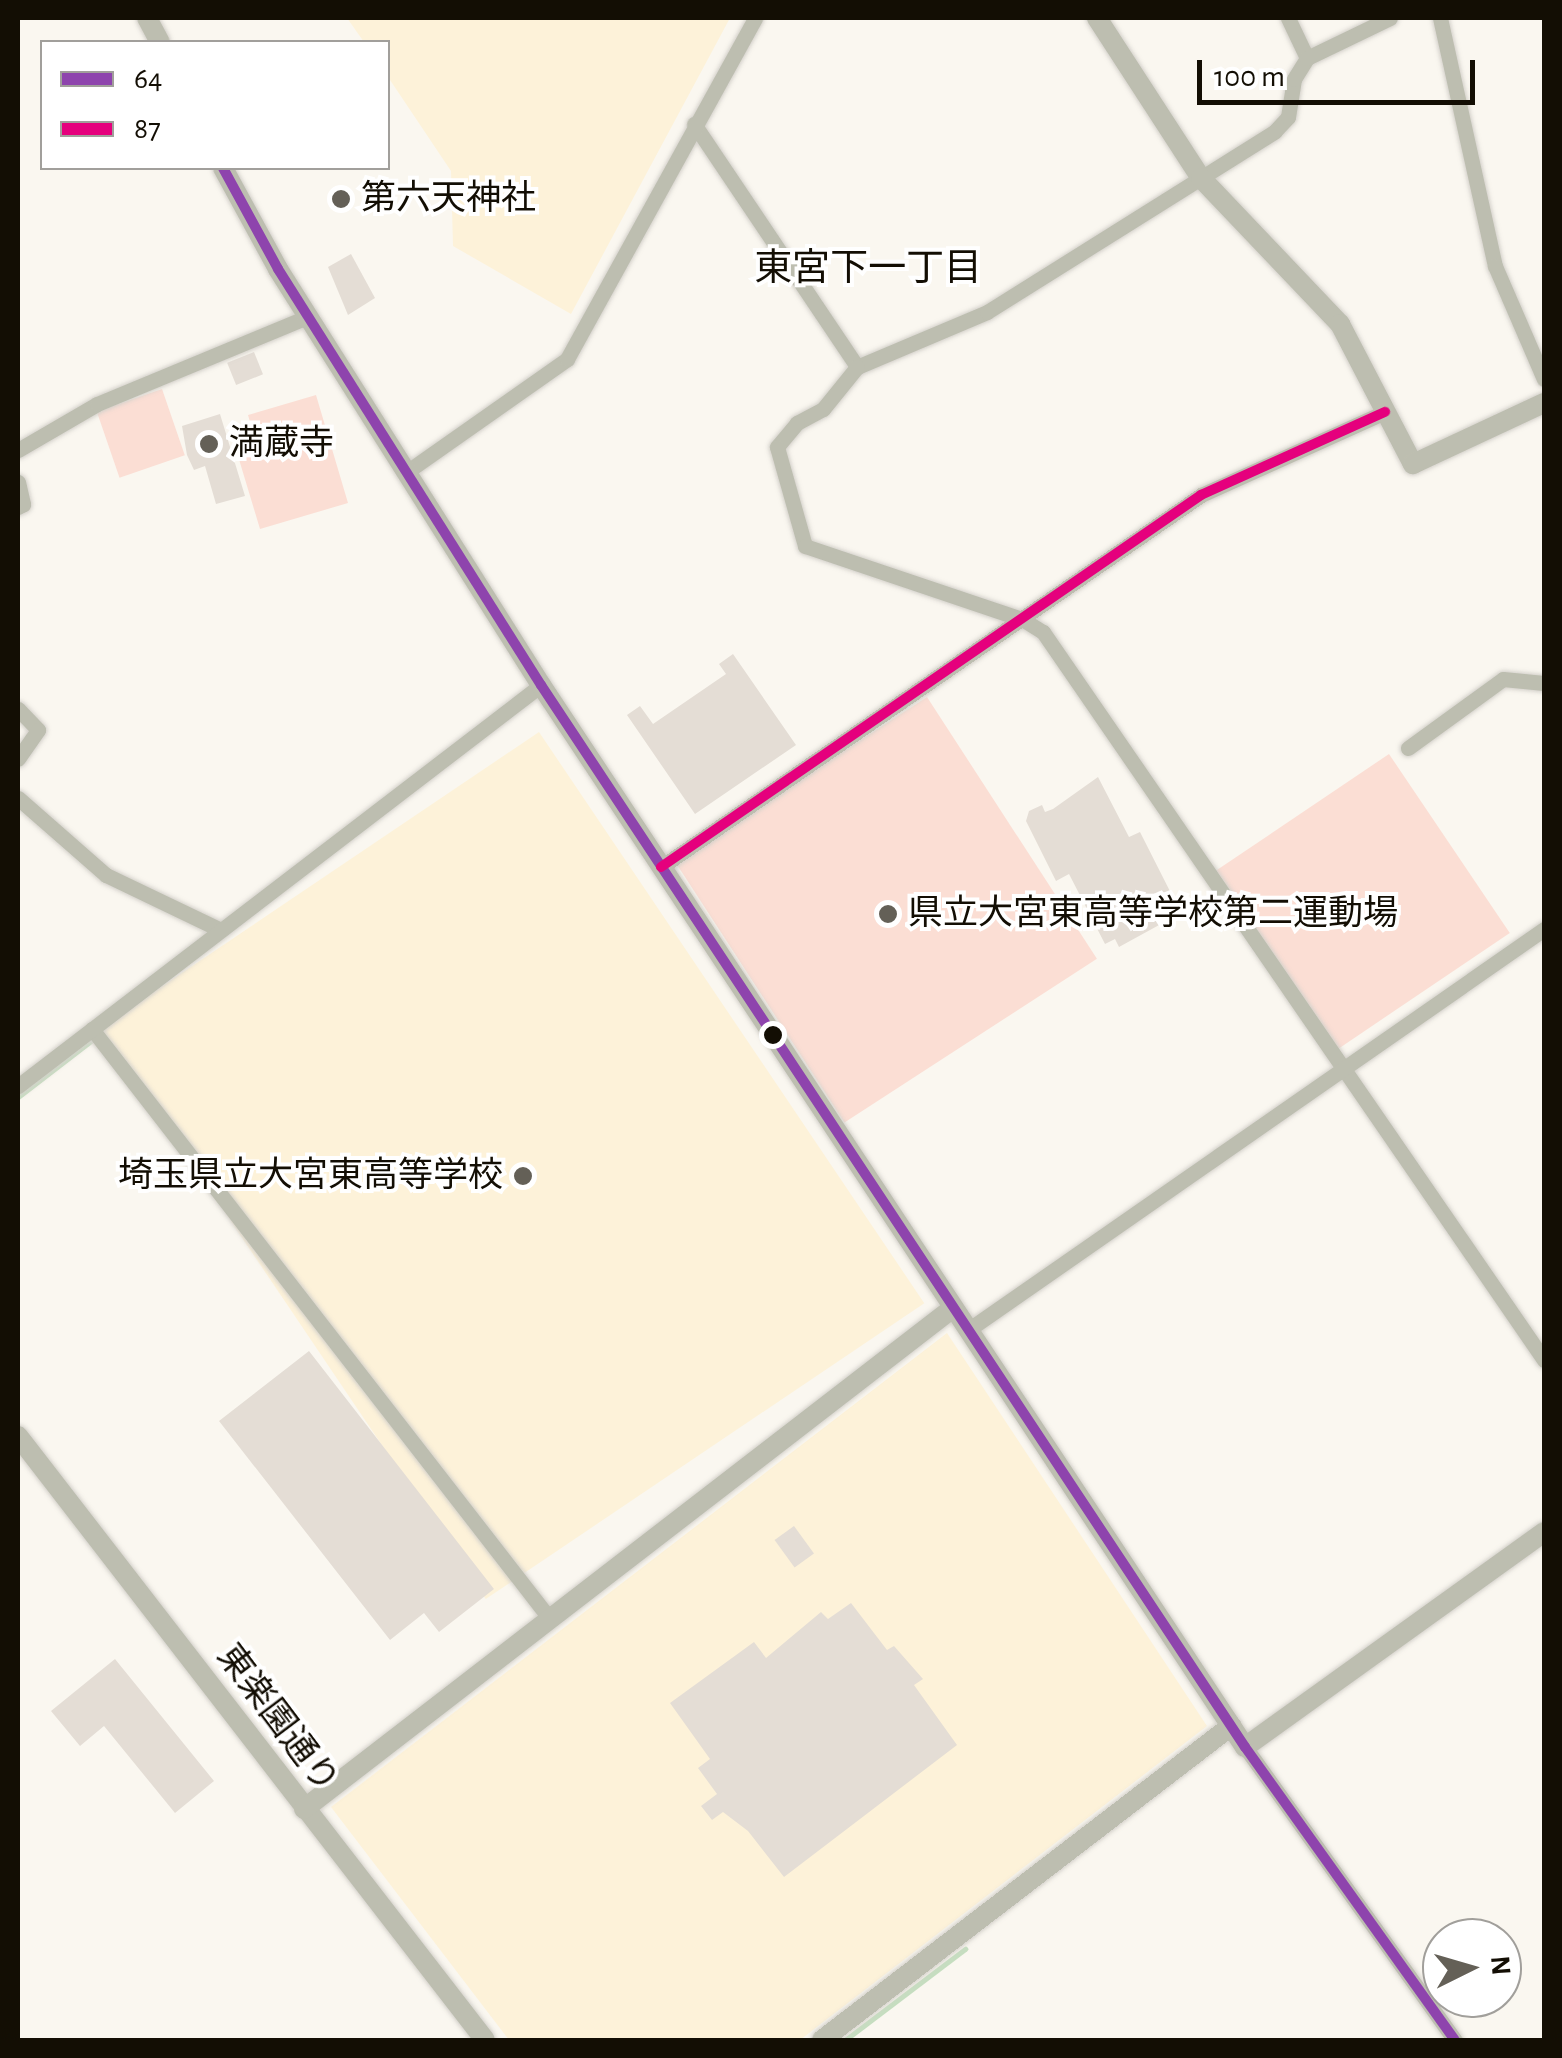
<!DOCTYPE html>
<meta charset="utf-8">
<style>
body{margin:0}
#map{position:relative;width:1562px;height:2058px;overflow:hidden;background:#faf7f0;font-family:"Alegreya Sans","Noto Sans JP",sans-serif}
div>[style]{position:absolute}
.built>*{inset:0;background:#fdf2d9;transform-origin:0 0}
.green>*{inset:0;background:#fbded4;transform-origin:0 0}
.stream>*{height:5px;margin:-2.5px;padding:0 2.5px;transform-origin:2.5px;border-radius:2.5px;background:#c6dec0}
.building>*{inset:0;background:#e4ddd5;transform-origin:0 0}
.roads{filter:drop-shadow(0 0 2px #d4d1cb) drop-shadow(0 0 2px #d4d1cb)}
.minor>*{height:15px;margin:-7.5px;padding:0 7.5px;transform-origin:7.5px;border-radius:7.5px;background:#bdbeb0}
.tertiary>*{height:20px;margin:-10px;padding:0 10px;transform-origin:10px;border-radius:10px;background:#bdbeb0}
.bus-1>*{height:10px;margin:-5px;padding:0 5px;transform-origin:5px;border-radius:5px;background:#8e44ad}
.bus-2>*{height:10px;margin:-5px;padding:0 5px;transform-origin:5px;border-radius:5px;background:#e5007d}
.dots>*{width:28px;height:28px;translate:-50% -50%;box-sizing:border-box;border:5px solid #fff;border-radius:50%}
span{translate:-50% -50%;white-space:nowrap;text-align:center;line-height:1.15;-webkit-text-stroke:8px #fff;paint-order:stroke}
.poi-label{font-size:35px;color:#130e04}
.left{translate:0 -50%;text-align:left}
.right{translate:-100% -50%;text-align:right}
.street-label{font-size:35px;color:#130e04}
.neighbourhood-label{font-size:38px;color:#130e04}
.frame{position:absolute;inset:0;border:20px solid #130e04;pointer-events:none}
.legend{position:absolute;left:40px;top:40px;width:350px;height:130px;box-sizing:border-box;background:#fff;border:2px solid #a19f9b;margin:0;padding:12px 18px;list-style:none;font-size:30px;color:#130e04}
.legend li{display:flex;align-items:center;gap:20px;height:50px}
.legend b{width:50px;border:2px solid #a19f9b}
.north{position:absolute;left:1422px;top:1918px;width:100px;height:100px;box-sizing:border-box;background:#fff;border:2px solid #a19f9b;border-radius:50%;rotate:85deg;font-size:28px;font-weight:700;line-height:40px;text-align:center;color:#130e04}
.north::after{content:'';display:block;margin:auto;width:35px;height:45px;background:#646057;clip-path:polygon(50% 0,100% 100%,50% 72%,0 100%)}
.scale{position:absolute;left:1197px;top:60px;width:278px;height:45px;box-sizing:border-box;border:5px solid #130e04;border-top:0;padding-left:12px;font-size:30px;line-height:35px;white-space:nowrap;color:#130e04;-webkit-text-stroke:8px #fff;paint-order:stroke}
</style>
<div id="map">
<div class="built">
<i style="clip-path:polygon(347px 18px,730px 18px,571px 314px,453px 246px,451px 171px,388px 77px,388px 42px,364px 42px)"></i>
<i style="left:539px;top:732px;width:689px;height:529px;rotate:56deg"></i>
<i style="clip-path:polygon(947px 1333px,1207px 1726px,800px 2040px,509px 2040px,331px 1807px)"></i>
</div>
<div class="green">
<i style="left:162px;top:389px;width:70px;height:69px;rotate:71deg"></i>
<i style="clip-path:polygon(316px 395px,348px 503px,260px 529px,238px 456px,258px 450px,248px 415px)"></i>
<i style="left:927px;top:697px;width:312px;height:301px;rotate:57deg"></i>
<i style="left:1389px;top:754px;width:216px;height:208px;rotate:56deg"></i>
</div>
<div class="stream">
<i style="left:18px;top:1097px;width:93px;rotate:-37.6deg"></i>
<i style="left:845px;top:2040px;width:151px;rotate:-37.2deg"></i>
</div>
<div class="building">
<i style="clip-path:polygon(351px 254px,375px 298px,348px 315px,328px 267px)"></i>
<i style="left:254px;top:352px;width:24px;height:29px;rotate:68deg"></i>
<i style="clip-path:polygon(220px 414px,245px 496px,216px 504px,205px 466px,194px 470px,187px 455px,182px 426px)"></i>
<i style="clip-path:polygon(733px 654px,796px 745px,695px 814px,627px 715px,640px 706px,653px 724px,726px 674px,719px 664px)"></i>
<i style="clip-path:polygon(1098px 777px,1129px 837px,1140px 832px,1181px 913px,1119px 947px,1115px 939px,1105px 944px,1069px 874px,1056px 881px,1026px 821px,1029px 811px,1042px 805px,1045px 812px,1053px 809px)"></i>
<i style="clip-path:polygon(309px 1351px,494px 1589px,439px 1632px,424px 1613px,390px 1640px,219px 1421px)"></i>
<i style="left:794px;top:1526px;width:34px;height:24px;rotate:54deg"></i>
<i style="clip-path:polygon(851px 1603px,887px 1650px,894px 1646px,923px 1679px,914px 1685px,957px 1745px,784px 1877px,748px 1831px,723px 1812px,712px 1820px,701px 1806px,717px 1794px,698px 1768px,710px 1759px,670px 1703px,754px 1642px,766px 1658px,821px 1612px,828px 1619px)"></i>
<i style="clip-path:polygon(115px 1659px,214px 1781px,175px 1813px,104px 1726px,80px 1746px,51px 1711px)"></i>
</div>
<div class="roads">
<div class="minor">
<i style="left:1288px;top:18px;width:44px;rotate:64.6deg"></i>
<i style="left:1440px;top:18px;width:254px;rotate:77.5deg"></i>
<i style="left:1495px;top:266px;width:123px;rotate:66.6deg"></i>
<i style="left:694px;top:124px;width:293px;rotate:56.1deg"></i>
<i style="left:857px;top:367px;width:141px;rotate:-22.9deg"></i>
<i style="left:987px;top:312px;width:340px;rotate:-32.1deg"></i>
<i style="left:1275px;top:131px;width:19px;rotate:-47deg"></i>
<i style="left:1288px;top:117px;width:38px;rotate:-81deg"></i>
<i style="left:1294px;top:79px;width:25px;rotate:-58deg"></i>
<i style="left:1307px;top:58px;width:92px;rotate:-25.7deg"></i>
<i style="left:857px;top:367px;width:54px;rotate:129deg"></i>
<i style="left:823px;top:409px;width:30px;rotate:152deg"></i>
<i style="left:797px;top:423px;width:31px;rotate:130deg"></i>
<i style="left:777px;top:447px;width:103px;rotate:74.2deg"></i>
<i style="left:805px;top:546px;width:229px;rotate:18.6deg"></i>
<i style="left:1022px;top:619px;width:25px;rotate:32deg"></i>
<i style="left:1043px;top:632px;width:884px;rotate:55.46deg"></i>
<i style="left:18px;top:450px;width:91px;rotate:-30.2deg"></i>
<i style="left:97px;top:404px;width:227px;rotate:-22.5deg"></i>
<i style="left:405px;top:473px;width:198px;rotate:-35.1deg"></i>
<i style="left:567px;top:359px;width:389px;rotate:-61.1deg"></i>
<i style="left:18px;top:482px;width:23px;rotate:77deg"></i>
<i style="left:23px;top:504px;width:6px;rotate:149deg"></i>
<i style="left:18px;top:709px;width:29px;rotate:46deg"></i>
<i style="left:38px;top:730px;width:35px;rotate:125deg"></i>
<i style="left:1408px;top:748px;width:117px;rotate:-36deg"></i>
<i style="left:1503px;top:679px;width:41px;rotate:5.6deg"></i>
<i style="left:18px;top:798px;width:117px;rotate:41.2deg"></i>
<i style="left:106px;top:875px;width:127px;rotate:25.6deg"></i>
<i style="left:661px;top:867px;width:656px;rotate:-34.56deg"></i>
<i style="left:1201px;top:495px;width:202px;rotate:-24.3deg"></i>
<i style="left:92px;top:1029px;width:747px;rotate:52.18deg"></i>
<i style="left:18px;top:1086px;width:659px;rotate:-37.48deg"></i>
<i style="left:968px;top:1330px;width:702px;rotate:-34.84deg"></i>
<i style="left:1245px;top:1747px;width:360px;rotate:54.4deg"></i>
</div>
<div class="tertiary">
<i style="left:147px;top:18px;width:27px;rotate:62deg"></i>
<i style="left:1097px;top:18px;width:191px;rotate:57deg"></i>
<i style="left:1201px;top:178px;width:202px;rotate:46.4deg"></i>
<i style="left:1340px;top:324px;width:158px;rotate:62.5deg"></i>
<i style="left:1413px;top:464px;width:145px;rotate:-25deg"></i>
<i style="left:223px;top:168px;width:115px;rotate:61.4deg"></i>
<i style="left:278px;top:269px;width:492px;rotate:57.7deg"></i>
<i style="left:541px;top:685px;width:1274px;rotate:56.46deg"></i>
<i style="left:1245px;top:1747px;width:368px;rotate:-35.7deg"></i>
<i style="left:18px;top:1436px;width:763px;rotate:52.29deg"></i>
<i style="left:304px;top:1809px;width:820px;rotate:-37.67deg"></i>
<i style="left:822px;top:2040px;width:516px;rotate:-37.51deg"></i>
</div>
</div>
<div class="bus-1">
<i style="left:223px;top:168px;width:115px;rotate:61.4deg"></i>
<i style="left:278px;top:269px;width:492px;rotate:57.7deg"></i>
<i style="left:541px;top:685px;width:1274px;rotate:56.46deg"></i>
<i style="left:1245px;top:1747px;width:360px;rotate:54.4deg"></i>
</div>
<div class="bus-2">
<i style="left:661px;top:867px;width:656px;rotate:-34.56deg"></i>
<i style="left:1201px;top:495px;width:202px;rotate:-24.3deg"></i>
</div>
<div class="dots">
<i style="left:341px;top:199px;background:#646057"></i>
<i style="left:209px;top:444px;background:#646057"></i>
<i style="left:888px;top:914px;background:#646057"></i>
<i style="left:773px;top:1035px;background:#130e04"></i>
<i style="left:523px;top:1176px;background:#646057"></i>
</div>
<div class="poi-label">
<span class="left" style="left:361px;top:199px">第六天神社</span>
<span class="left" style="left:229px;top:444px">満蔵寺</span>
<span class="left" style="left:908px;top:914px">県立大宮東高等学校第二運動場</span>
<span class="right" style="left:503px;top:1176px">埼玉県立大宮東高等学校</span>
</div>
<div class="street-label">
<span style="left:277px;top:1719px;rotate:53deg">東楽園通り</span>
</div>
<div class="neighbourhood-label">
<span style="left:868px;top:270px">東宮下一丁目</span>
</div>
<div class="frame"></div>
<ul class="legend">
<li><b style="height:12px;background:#8e44ad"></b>64</li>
<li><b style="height:12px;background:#e5007d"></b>87</li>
</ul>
<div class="north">N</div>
<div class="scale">100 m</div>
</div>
